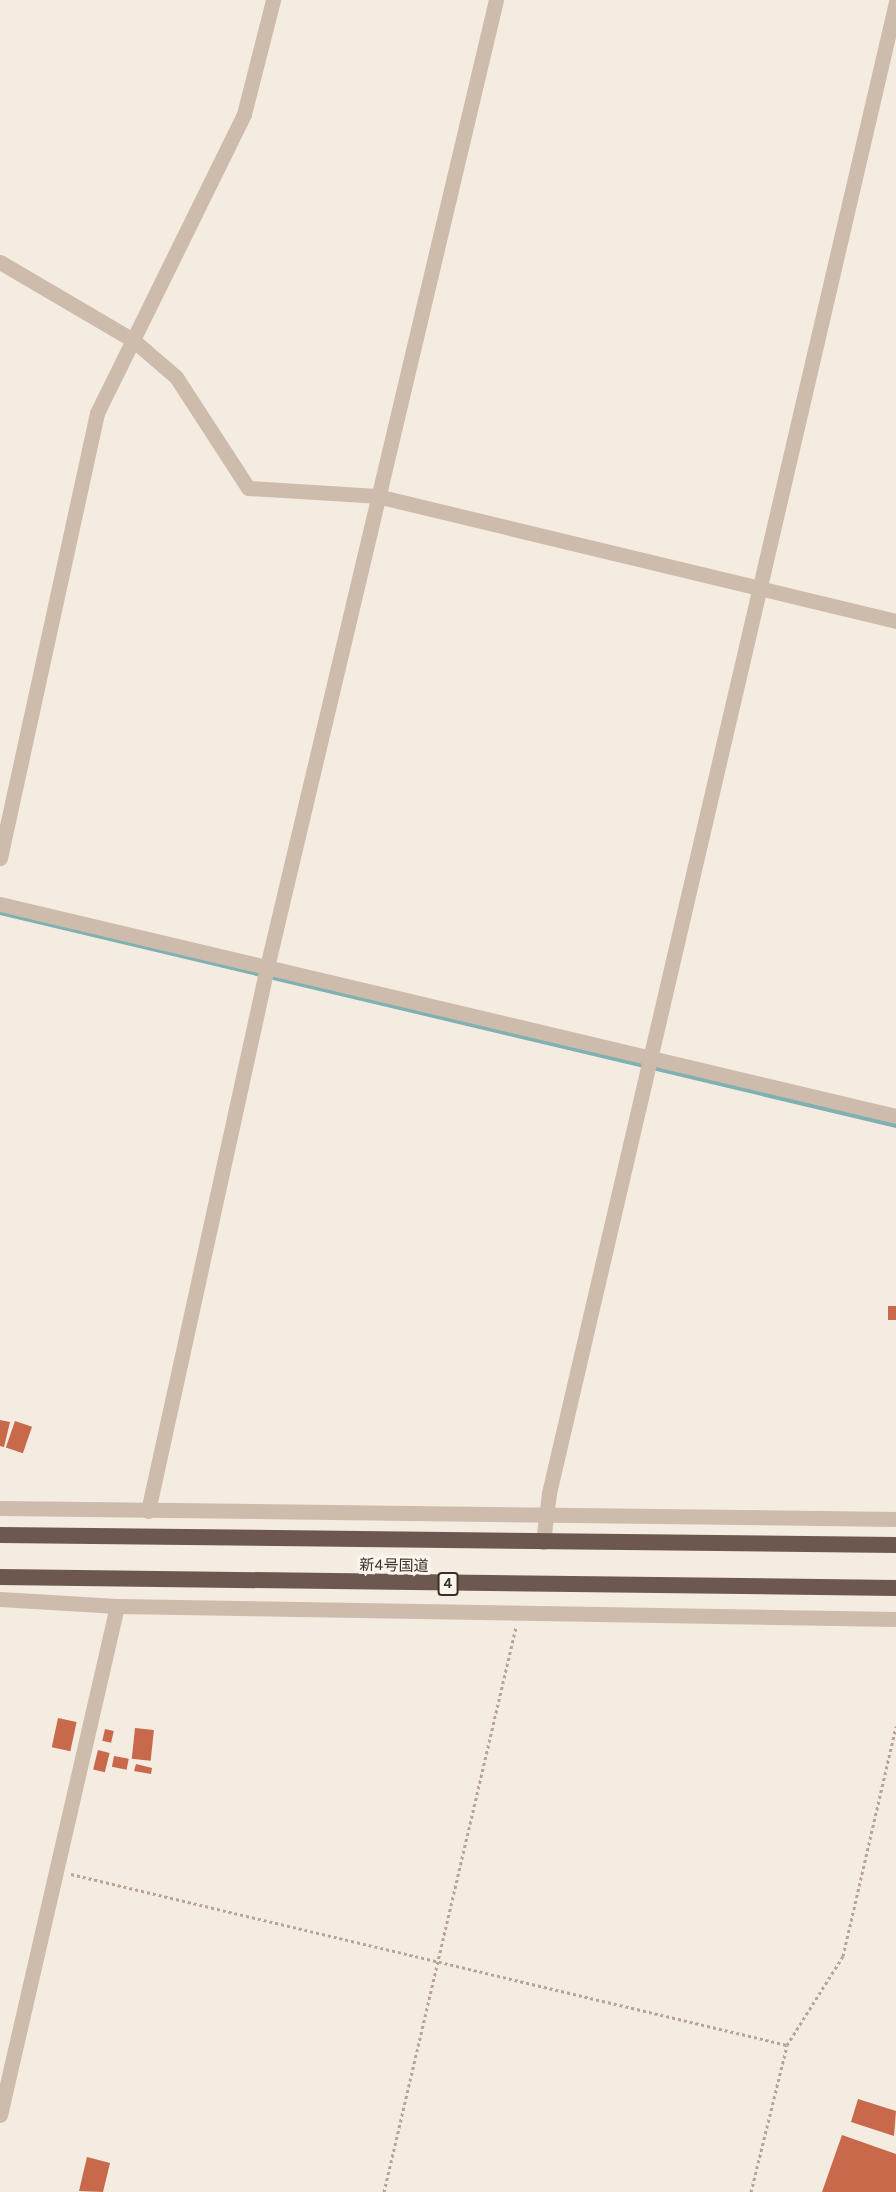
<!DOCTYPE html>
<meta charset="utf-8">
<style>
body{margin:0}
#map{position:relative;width:896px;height:2192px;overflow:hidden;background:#f4ebe1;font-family:Figtree,"Noto Sans JP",sans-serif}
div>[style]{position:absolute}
.stream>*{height:4.5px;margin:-2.25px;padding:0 2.25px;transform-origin:2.25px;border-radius:2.25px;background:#7fb0b2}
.building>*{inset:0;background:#c8694b;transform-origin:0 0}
.path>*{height:3px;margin-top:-1.5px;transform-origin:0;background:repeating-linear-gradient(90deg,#b9a596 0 3px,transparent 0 6px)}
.minor>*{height:15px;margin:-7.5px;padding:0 7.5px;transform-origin:7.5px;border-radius:7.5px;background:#cdbbac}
.trunk>*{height:16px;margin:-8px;padding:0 8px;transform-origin:8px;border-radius:8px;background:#6c584f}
span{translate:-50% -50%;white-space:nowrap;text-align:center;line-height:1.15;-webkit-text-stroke:6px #fbf5ee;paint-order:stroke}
.shield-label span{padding:2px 4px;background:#fbf5ee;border:2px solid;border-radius:4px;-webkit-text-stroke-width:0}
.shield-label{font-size:14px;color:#3b302b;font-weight:700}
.street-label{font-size:15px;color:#3b302b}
</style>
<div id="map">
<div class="stream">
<i style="left:0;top:912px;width:921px;rotate:13.37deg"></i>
</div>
<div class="building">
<i style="left:888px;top:1306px;width:8px;height:14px"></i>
<i style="clip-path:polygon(0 1420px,10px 1422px,4px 1447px,0 1446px)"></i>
<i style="left:15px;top:1421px;width:18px;height:28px;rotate:19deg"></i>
<i style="left:58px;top:1718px;width:19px;height:30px;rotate:12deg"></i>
<i style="left:135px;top:1728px;width:19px;height:31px;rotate:6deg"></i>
<i style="left:105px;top:1729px;width:9px;height:12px;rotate:13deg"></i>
<i style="left:98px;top:1750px;width:12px;height:20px;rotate:14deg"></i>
<i style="left:114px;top:1756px;width:15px;height:11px;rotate:11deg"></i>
<i style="clip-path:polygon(136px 1764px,152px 1768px,151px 1774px,134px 1771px)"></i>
<i style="clip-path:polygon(858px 2099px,896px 2111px,894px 2136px,851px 2122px)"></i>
<i style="clip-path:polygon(842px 2135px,896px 2154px,896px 2192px,822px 2192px)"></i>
<i style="clip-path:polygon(87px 2157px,110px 2163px,103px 2192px,79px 2191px)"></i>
</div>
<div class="path">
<i style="left:71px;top:1874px;width:736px;rotate:13.43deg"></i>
<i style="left:384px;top:2192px;width:580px;rotate:-76.85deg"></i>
<i style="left:751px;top:2192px;width:151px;rotate:-76.2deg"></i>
<i style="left:787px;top:2045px;width:105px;rotate:-57.8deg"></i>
<i style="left:843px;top:1956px;width:236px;rotate:-77deg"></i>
</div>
<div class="minor">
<i style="left:0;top:262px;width:154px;rotate:30.4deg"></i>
<i style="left:133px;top:340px;width:57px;rotate:40.7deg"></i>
<i style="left:176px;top:377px;width:132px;rotate:57deg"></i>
<i style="left:248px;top:488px;width:129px;rotate:3.5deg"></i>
<i style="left:377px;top:496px;width:534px;rotate:13.54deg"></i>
<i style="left:0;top:858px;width:455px;rotate:-77.7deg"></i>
<i style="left:97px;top:413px;width:333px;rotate:-63.8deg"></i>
<i style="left:244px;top:114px;width:118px;rotate:-75.7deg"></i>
<i style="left:0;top:904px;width:921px;rotate:13.31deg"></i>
<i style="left:0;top:1508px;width:896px;rotate:0.7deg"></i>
<i style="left:148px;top:1511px;width:557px;rotate:-77.66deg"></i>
<i style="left:267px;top:967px;width:994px;rotate:-76.68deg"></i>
<i style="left:543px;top:1542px;width:49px;rotate:-83deg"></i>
<i style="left:549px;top:1493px;width:1531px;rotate:-76.9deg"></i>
<i style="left:0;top:1599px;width:117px;rotate:3.4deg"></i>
<i style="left:117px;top:1606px;width:779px;rotate:0.96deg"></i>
<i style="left:0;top:2115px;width:522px;rotate:-77.05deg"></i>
</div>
<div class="trunk">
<i style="left:0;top:1535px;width:896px;rotate:0.64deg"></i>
<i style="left:0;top:1577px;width:896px;rotate:0.7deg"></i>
</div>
<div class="shield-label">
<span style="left:448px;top:1584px">4</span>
</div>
<div class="street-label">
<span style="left:394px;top:1566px;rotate:1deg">新4号国道</span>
</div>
</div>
